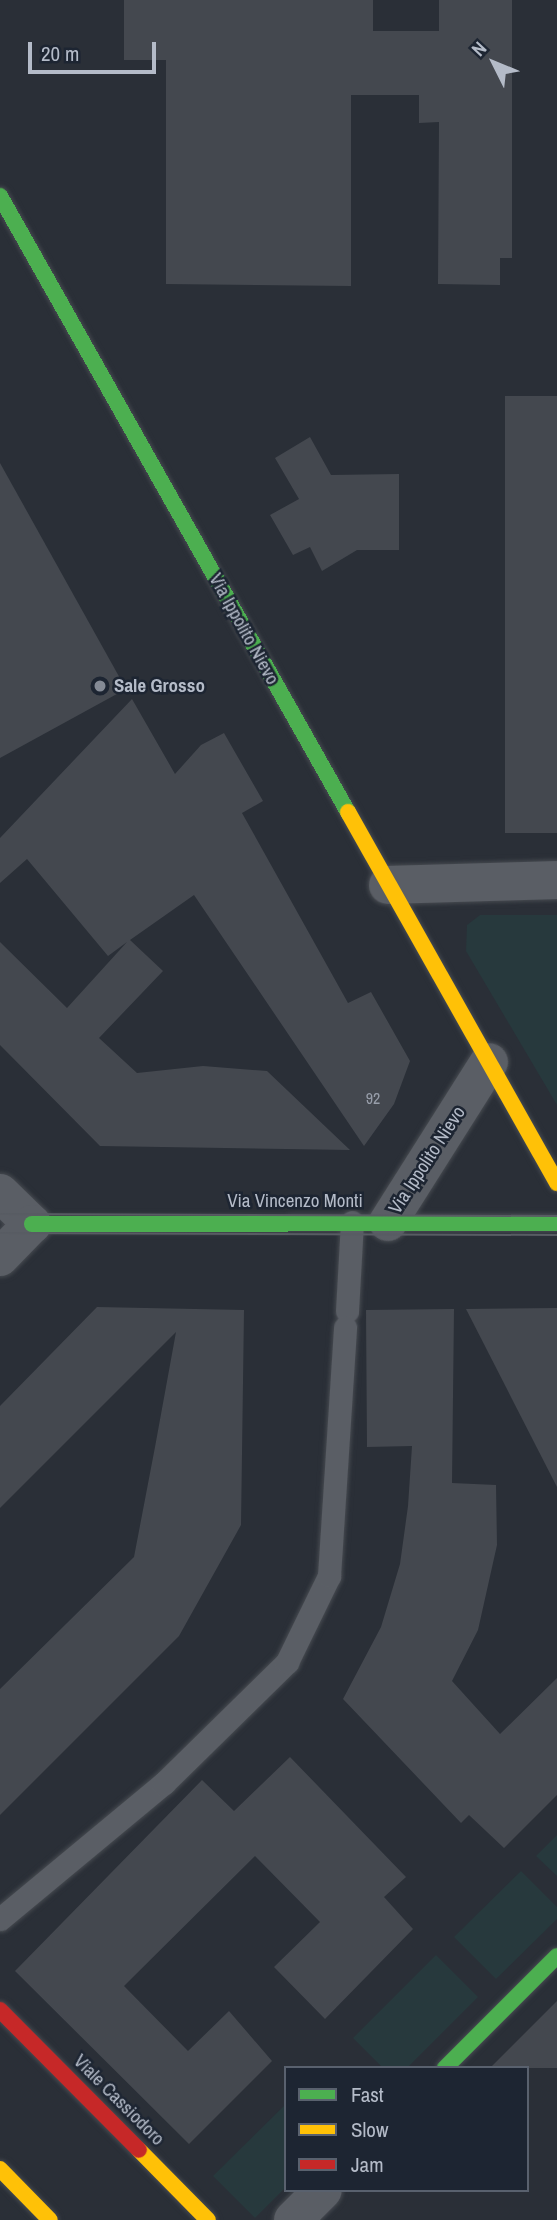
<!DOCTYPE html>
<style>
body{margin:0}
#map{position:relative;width:557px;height:2220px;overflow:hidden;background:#2a2f37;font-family:"Archivo Narrow",sans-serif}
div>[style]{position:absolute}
.green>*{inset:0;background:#27393d}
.building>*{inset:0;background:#44484f;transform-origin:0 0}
.roads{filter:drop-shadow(0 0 2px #464a50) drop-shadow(0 0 2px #464a50)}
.lane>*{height:23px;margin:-11.5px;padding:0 11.5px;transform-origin:11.5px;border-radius:11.5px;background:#5a5e65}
.street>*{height:38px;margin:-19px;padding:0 19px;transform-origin:19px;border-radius:19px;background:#5a5e65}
.fast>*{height:16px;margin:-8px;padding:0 8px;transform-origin:8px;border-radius:8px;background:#4caf50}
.slow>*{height:16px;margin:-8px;padding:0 8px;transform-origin:8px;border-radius:8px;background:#ffc107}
.jam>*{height:16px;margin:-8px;padding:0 8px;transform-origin:8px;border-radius:8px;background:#c62828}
.tram>*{height:2px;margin:-1px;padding:0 1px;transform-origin:1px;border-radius:1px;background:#585c63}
.dots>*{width:19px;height:19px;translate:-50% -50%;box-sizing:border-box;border:4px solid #1d2532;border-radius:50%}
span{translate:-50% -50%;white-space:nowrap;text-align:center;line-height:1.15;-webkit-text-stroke:5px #1d2532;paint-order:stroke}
.number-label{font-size:16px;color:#989eaa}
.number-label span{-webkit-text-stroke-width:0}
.street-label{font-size:19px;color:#b4bbc8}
.poi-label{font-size:19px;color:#b4bbc8;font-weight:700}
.left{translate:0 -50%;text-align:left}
.legend{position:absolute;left:284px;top:2066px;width:245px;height:126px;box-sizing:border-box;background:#1d2532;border:2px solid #59616e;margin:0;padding:9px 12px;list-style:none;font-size:21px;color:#b4bbc8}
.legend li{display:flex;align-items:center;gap:14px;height:35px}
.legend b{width:35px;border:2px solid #59616e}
.north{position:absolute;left:459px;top:28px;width:70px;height:70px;-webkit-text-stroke:5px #1d2532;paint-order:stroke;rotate:313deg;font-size:19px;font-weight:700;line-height:28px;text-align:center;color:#b4bbc8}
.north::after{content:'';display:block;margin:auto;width:24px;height:32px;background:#b4bbc8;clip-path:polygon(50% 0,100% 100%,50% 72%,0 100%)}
.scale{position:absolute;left:28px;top:42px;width:128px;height:32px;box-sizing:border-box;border:4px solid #b4bbc8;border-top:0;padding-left:9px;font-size:21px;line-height:24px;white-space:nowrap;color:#b4bbc8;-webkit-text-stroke:5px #1d2532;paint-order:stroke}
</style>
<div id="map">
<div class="green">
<i style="clip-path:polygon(480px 915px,557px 915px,557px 1105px,466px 951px,467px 925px)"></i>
<i style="clip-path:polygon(557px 1835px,557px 1876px,536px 1856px)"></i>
<i style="clip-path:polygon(521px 1871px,557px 1907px,557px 1919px,496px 1979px,454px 1937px)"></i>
<i style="clip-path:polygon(436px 1955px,478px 1997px,407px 2068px,383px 2068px,353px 2038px)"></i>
<i style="clip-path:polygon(286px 2104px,286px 2187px,255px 2218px,213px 2176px)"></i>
</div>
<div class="building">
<i style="clip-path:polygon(124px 0,373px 0,373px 31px,439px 31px,439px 0,512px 0,512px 258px,500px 258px,500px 285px,438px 284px,439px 122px,419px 123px,419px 95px,351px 95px,351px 286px,166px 284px,166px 60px,124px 60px)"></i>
<i style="left:505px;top:396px;width:52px;height:437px"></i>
<i style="clip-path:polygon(310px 437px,331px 475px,399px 474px,399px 550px,357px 550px,322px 571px,310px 547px,293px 555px,270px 515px,299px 499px,275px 458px)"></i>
<i style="clip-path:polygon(0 463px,126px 689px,0 758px)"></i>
<i style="clip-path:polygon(132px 699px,175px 774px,201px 745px,224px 733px,263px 801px,242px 813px,348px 1003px,371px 992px,410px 1061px,394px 1104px,364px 1146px,194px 895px,130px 940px,163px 971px,99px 1038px,137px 1073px,203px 1066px,267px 1071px,350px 1150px,100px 1146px,0 1045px,0 942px,67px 1008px,127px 942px,108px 956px,27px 859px,0 883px,0 838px)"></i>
<i style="clip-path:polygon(97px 1307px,244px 1310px,241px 1525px,179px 1636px,0 1815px,0 1689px,134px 1557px,155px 1447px,176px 1332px,0 1508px,0 1406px)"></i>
<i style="clip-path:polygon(557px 1308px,557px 1487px,466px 1309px)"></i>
<i style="clip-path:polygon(454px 1309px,452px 1483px,496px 1485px,497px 1545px,478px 1630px,452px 1681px,500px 1734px,557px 1678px,557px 1795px,504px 1848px,469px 1815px,461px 1823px,343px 1699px,381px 1627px,400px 1564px,408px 1506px,412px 1446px,367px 1447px,366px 1310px)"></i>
<i style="clip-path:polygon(290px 1757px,406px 1877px,384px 1897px,413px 1929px,325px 2019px,274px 1967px,320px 1922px,255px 1856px,124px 1986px,188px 2051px,229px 2011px,272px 2061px,189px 2144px,15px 1971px,202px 1780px,234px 1811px)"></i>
<i style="clip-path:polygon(557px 2001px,557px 2068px,490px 2068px)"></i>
</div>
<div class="roads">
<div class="lane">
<i style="left:347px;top:1311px;width:89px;rotate:-86.8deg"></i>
<i style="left:0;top:1919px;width:213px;rotate:-39.7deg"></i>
<i style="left:164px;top:1783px;width:173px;rotate:-44.5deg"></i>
<i style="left:287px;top:1662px;width:96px;rotate:-64deg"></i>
<i style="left:329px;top:1576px;width:249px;rotate:-86.3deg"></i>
</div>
<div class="street">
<i style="left:388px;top:885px;width:169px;rotate:-1.7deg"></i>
<i style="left:0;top:1193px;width:45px;rotate:44.1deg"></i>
<i style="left:32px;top:1224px;width:46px;rotate:134.1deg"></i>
<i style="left:388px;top:1222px;width:189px;rotate:-57.7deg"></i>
<i style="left:293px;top:2220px;width:42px;rotate:-45deg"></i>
</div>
<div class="fast">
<i style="left:0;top:196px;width:708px;rotate:60.54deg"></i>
<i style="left:32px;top:1224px;width:525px;rotate:-0.11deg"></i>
<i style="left:445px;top:2068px;width:158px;rotate:-45deg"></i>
</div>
<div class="slow">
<i style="left:348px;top:812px;width:426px;rotate:60.6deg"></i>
<i style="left:139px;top:2150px;width:98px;rotate:45.4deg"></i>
<i style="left:0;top:2169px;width:71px;rotate:45.6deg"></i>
</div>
<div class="jam">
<i style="left:0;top:2010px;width:197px;rotate:45.2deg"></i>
</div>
</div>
<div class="tram">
<i style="left:0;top:1214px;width:557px;rotate:0.21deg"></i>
<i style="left:0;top:1233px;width:557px;rotate:0.21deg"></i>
</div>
<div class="dots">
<i style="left:100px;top:686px;background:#848a95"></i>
</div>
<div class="number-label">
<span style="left:373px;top:1098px">92</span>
</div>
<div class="street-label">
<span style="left:244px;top:629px;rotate:61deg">Via Ippolito Nievo</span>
<span style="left:427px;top:1160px;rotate:-57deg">Via Ippolito Nievo</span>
<span style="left:295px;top:1201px">Via Vincenzo Monti</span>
<span style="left:119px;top:2100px;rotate:45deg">Viale Cassiodoro</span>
</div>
<div class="poi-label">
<span class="left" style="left:114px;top:686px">Sale Grosso</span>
</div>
<ul class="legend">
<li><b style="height:9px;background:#4caf50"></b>Fast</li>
<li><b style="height:9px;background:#ffc107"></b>Slow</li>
<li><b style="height:9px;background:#c62828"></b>Jam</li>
</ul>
<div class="north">N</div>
<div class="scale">20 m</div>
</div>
